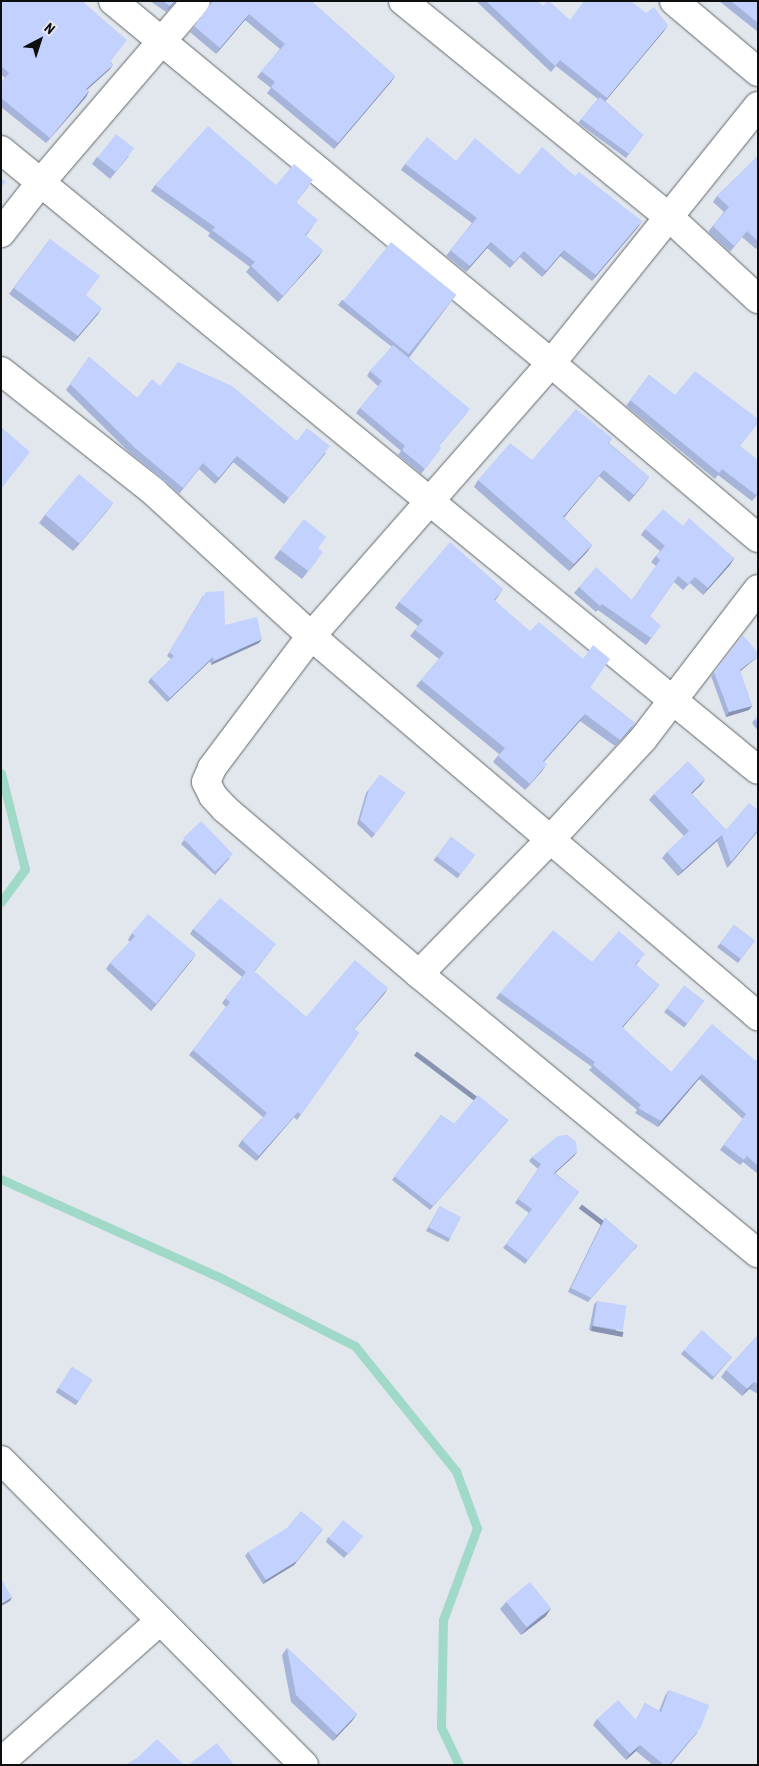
<!DOCTYPE html>
<style>
body{margin:0}
#map{position:relative;width:759px;height:1766px;overflow:hidden;background:#e1e7ec;font-family:"Roboto Condensed",sans-serif}
div>[style]{position:absolute}
.stream>*{height:9px;margin:-4.5px;padding:0 4.5px;transform-origin:4.5px;border-radius:4.5px;background:#a0d9c8}
.roads{filter:drop-shadow(0 0 1px #61676b) drop-shadow(0 0 1px #61676b)}
.street>*{height:28px;margin:-14px;padding:0 14px;transform-origin:14px;border-radius:14px;background:#fff}
.wall>*{inset:0;background:#a7b4da;transform-origin:0 0}
.shaded-wall>*{inset:0;background:#8892b1;transform-origin:0 0}
.building>*{inset:0;background:#c2d1fd;transform-origin:0 0}
span{translate:-50% -50%;white-space:nowrap;text-align:center;line-height:1.15;-webkit-text-stroke:5px #e1e7ec;paint-order:stroke}
.frame{position:absolute;inset:0;border:2px solid #0c0e10;pointer-events:none}
.north{position:absolute;left:15px;top:15px;width:50px;height:50px;-webkit-text-stroke:4px #e1e7ec;paint-order:stroke;rotate:40deg;font-size:14px;font-weight:700;line-height:20px;text-align:center;color:#0c0e10}
.north::after{content:'';display:block;margin:auto;width:18px;height:22px;background:#0c0e10;clip-path:polygon(50% 0,100% 100%,50% 72%,0 100%)}
</style>
<div id="map">
<div class="stream">
<i style="left:1px;top:773px;width:99px;rotate:76deg"></i>
<i style="left:25px;top:869px;width:41px;rotate:126deg"></i>
<i style="left:1px;top:1179px;width:243px;rotate:24.2deg"></i>
<i style="left:223px;top:1279px;width:148px;rotate:26.9deg"></i>
<i style="left:355px;top:1346px;width:161px;rotate:51.1deg"></i>
<i style="left:456px;top:1471px;width:61px;rotate:69.8deg"></i>
<i style="left:477px;top:1528px;width:98px;rotate:110.3deg"></i>
<i style="left:443px;top:1620px;width:107px;rotate:91.1deg"></i>
<i style="left:441px;top:1727px;width:42px;rotate:64.7deg"></i>
</div>
<div class="roads">
<div class="street">
<i style="left:113px;top:1px;width:568px;rotate:39.57deg"></i>
<i style="left:551px;top:363px;width:271px;rotate:40.2deg"></i>
<i style="left:403px;top:1px;width:343px;rotate:39.1deg"></i>
<i style="left:669px;top:217px;width:121px;rotate:42.7deg"></i>
<i style="left:674px;top:1px;width:110px;rotate:40.2deg"></i>
<i style="left:758px;top:106px;width:330px;rotate:128.8deg"></i>
<i style="left:551px;top:363px;width:363px;rotate:131.3deg"></i>
<i style="left:311px;top:636px;width:165px;rotate:126.9deg"></i>
<i style="left:212px;top:768px;width:15px;rotate:113deg"></i>
<i style="left:206px;top:782px;width:16px;rotate:63deg"></i>
<i style="left:213px;top:796px;width:18px;rotate:47deg"></i>
<i style="left:225px;top:809px;width:255px;rotate:40.4deg"></i>
<i style="left:419px;top:974px;width:439px;rotate:39.5deg"></i>
<i style="left:1px;top:150px;width:978px;rotate:39.32deg"></i>
<i style="left:1px;top:233px;width:65px;rotate:-51.9deg"></i>
<i style="left:41px;top:182px;width:238px;rotate:-49.4deg"></i>
<i style="left:1px;top:371px;width:195px;rotate:38.3deg"></i>
<i style="left:154px;top:492px;width:213px;rotate:42.5deg"></i>
<i style="left:311px;top:636px;width:587px;rotate:40.37deg"></i>
<i style="left:419px;top:974px;width:186px;rotate:-45.7deg"></i>
<i style="left:549px;top:841px;width:139px;rotate:-47.3deg"></i>
<i style="left:643px;top:739px;width:189px;rotate:-52.5deg"></i>
<i style="left:1px;top:1460px;width:430px;rotate:45.2deg"></i>
<i style="left:1px;top:1762px;width:213px;rotate:-41.6deg"></i>
</div>
</div>
<div class="wall">
<i style="clip-path:polygon(1px 1px,111px 62px,113px 65px,109px 70px,87px 90px,89px 91px,86px 97px,46px 143px,1px 107px,1px 83px,5px 78px,1px 74px)"></i>
<i style="clip-path:polygon(150px 1px,176px 1px,166px 12px)"></i>
<i style="clip-path:polygon(210px 1px,311px 1px,395px 76px,391px 82px,334px 149px,267px 93px,271px 88px,257px 77px,280px 49px,245px 20px,216px 54px,190px 32px,211px 4px)"></i>
<i style="clip-path:polygon(476px 1px,537px 1px,543px 6px,570px 20px,646px 13px,664px 31px,605px 101px,643px 135px,626px 158px,578px 123px,598px 99px,556px 66px,551px 72px)"></i>
<i style="clip-path:polygon(719px 1px,758px 1px,758px 32px)"></i>
<i style="clip-path:polygon(129px 156px,110px 179px,92px 164px,97px 157px)"></i>
<i style="clip-path:polygon(758px 156px,758px 246px,756px 249px,742px 237px,730px 252px,708px 232px,724px 212px,713px 202px,717px 196px)"></i>
<i style="clip-path:polygon(456px 161px,519px 175px,575px 176px,638px 227px,592px 281px,560px 256px,542px 277px,520px 257px,510px 268px,487px 248px,466px 272px,446px 256px,472px 223px,401px 170px,405px 164px)"></i>
<i style="clip-path:polygon(155px 185px,276px 185px,309px 186px,296px 202px,313px 226px,306px 236px,319px 256px,278px 302px,246px 272px,250px 267px,208px 236px,210px 233px,151px 191px)"></i>
<i style="clip-path:polygon(50px 239px,86px 295px,98px 314px,74px 342px,9px 294px)"></i>
<i style="clip-path:polygon(456px 295px,409px 358px,466px 414px,439px 446px,441px 448px,421px 474px,398px 455px,401px 451px,356px 413px,378px 386px,367px 376px,370px 371px,392px 347px,338px 305px,342px 300px)"></i>
<i style="clip-path:polygon(89px 357px,137px 398px,160px 386px,297px 441px,326px 453px,284px 504px,233px 462px,215px 484px,199px 469px,179px 494px,131px 454px,66px 390px)"></i>
<i style="clip-path:polygon(649px 375px,740px 446px,758px 494px,752px 501px,718px 475px,715px 479px,626px 406px)"></i>
<i style="clip-path:polygon(612px 438px,609px 443px,649px 477px,629px 502px,599px 476px,575px 504px,564px 518px,592px 545px,587px 552px,569px 571px,474px 487px,478px 480px,532px 460px)"></i>
<i style="clip-path:polygon(113px 503px,107px 511px,73px 551px,39px 523px,45px 515px)"></i>
<i style="clip-path:polygon(683px 526px,734px 558px,730px 565px,703px 595px,690px 583px,683px 590px,674px 582px,650px 616px,656px 632px,646px 645px,598px 610px,596px 612px,574px 593px,579px 587px,632px 600px,656px 566px,651px 562px,660px 551px,641px 535px,645px 529px)"></i>
<i style="clip-path:polygon(318px 548px,317px 560px,302px 579px,274px 558px,280px 550px)"></i>
<i style="clip-path:polygon(503px 589px,495px 601px,590px 688px,635px 723px,630px 730px,615px 746px,580px 721px,544px 762px,542px 771px,525px 790px,493px 762px,499px 754px,416px 686px,439px 659px,410px 636px,418px 626px,395px 608px,399px 602px)"></i>
<i style="clip-path:polygon(203px 596px,225px 625px,259px 643px,211px 665px,210px 661px,167px 702px,148px 682px,151px 678px,171px 659px,167px 656px)"></i>
<i style="clip-path:polygon(756px 658px,740px 671px,752px 706px,749px 710px,726px 717px,711px 676px,714px 672px)"></i>
<i style="clip-path:polygon(758px 716px,758px 731px,752px 723px,755px 719px)"></i>
<i style="clip-path:polygon(380px 775px,405px 793px,372px 838px,357px 824px,366px 793px)"></i>
<i style="clip-path:polygon(705px 779px,701px 785px,692px 794px,726px 830px,758px 810px,758px 831px,727px 868px,717px 841px,678px 876px,662px 858px,667px 852px,684px 836px,649px 800px,654px 794px)"></i>
<i style="left:451px;top:837px;width:30px;height:29px;rotate:37deg"></i>
<i style="clip-path:polygon(184px 840px,230px 858px,215px 875px,181px 844px)"></i>
<i style="left:734px;top:925px;width:26px;height:28px;rotate:37deg"></i>
<i style="clip-path:polygon(193px 929px,272px 949px,254px 972px,306px 1017px,385px 993px,354px 1029px,359px 1033px,297px 1120px,294px 1117px,256px 1161px,238px 1146px,242px 1140px,263px 1117px,189px 1055px,226px 1007px,222px 1003px,242px 977px,190px 934px)"></i>
<i style="clip-path:polygon(132px 933px,192px 960px,151px 1011px,106px 969px,110px 963px,130px 942px,128px 940px)"></i>
<i style="clip-path:polygon(641px 959px,636px 965px,659px 985px,622px 1028px,671px 1072px,756px 1061px,758px 1058px,758px 1174px,743px 1162px,740px 1165px,720px 1150px,743px 1119px,699px 1079px,658px 1127px,635px 1113px,637px 1110px,589px 1070px,592px 1067px,496px 998px,500px 993px,592px 962px)"></i>
<i style="left:684px;top:986px;width:25px;height:33px;rotate:37deg"></i>
<i style="clip-path:polygon(441px 1115px,454px 1124px,505px 1124px,430px 1210px,392px 1180px)"></i>
<i style="clip-path:polygon(577px 1152px,574px 1156px,555px 1173px,579px 1192px,525px 1264px,503px 1248px,529px 1213px,515px 1203px,538px 1169px,529px 1161px,532px 1157px)"></i>
<i style="clip-path:polygon(440px 1206px,451px 1237px,448px 1242px,426px 1231px)"></i>
<i style="clip-path:polygon(605px 1218px,637px 1246px,588px 1302px,568px 1292px,602px 1222px)"></i>
<i style="clip-path:polygon(597px 1301px,620px 1336px,589px 1330px,594px 1305px)"></i>
<i style="clip-path:polygon(758px 1335px,758px 1394px,749px 1389px,742px 1396px,721px 1377px,726px 1370px)"></i>
<i style="clip-path:polygon(684px 1350px,732px 1357px,712px 1380px,681px 1354px)"></i>
<i style="left:72px;top:1367px;width:24px;height:30px;rotate:33deg"></i>
<i style="clip-path:polygon(323px 1529px,294px 1565px,263px 1584px,245px 1556px,248px 1552px)"></i>
<i style="clip-path:polygon(328px 1537px,360px 1540px,344px 1558px,326px 1542px)"></i>
<i style="clip-path:polygon(506px 1602px,546px 1616px,521px 1635px,500px 1609px)"></i>
<i style="clip-path:polygon(287px 1648px,357px 1714px,352px 1721px,333px 1741px,291px 1702px,282px 1655px)"></i>
<i style="clip-path:polygon(669px 1690px,697px 1733px,670px 1765px,653px 1765px,636px 1751px,626px 1760px,593px 1725px,597px 1719px,636px 1720px,645px 1703px,659px 1711px,665px 1696px)"></i>
</div>
<div class="shaded-wall">
<i style="clip-path:polygon(175px 1px,176px 1px,166px 12px,170px 6px)"></i>
<i style="clip-path:polygon(249px 14px,245px 20px,216px 54px,220px 48px)"></i>
<i style="clip-path:polygon(668px 25px,664px 31px,603px 104px,607px 98px)"></i>
<i style="clip-path:polygon(113px 65px,109px 70px,82px 94px,86px 89px)"></i>
<i style="clip-path:polygon(395px 76px,391px 82px,334px 149px,338px 143px)"></i>
<i style="clip-path:polygon(89px 91px,86px 97px,46px 143px,50px 138px)"></i>
<i style="clip-path:polygon(642px 221px,638px 227px,592px 281px,596px 275px)"></i>
<i style="clip-path:polygon(491px 242px,487px 248px,466px 272px,470px 266px)"></i>
<i style="clip-path:polygon(323px 250px,319px 256px,278px 302px,283px 296px)"></i>
<i style="clip-path:polygon(564px 250px,560px 256px,542px 277px,546px 271px)"></i>
<i style="clip-path:polygon(102px 308px,98px 314px,74px 342px,78px 336px)"></i>
<i style="clip-path:polygon(237px 456px,233px 462px,215px 484px,219px 478px)"></i>
<i style="clip-path:polygon(604px 470px,599px 476px,558px 524px,563px 517px)"></i>
<i style="clip-path:polygon(649px 477px,644px 484px,629px 502px,634px 495px)"></i>
<i style="clip-path:polygon(113px 503px,107px 511px,73px 551px,79px 543px)"></i>
<i style="clip-path:polygon(592px 545px,587px 552px,569px 571px,574px 564px)"></i>
<i style="clip-path:polygon(734px 558px,730px 565px,703px 595px,708px 588px)"></i>
<i style="clip-path:polygon(262px 639px,259px 643px,211px 665px,214px 661px)"></i>
<i style="clip-path:polygon(758px 656px,756px 658px,737px 674px,740px 670px)"></i>
<i style="clip-path:polygon(213px 657px,210px 661px,167px 702px,170px 698px)"></i>
<i style="clip-path:polygon(752px 706px,749px 710px,726px 717px,729px 712px)"></i>
<i style="clip-path:polygon(585px 714px,580px 721px,538px 767px,543px 761px)"></i>
<i style="clip-path:polygon(635px 723px,630px 730px,615px 746px,620px 740px)"></i>
<i style="clip-path:polygon(547px 764px,542px 771px,525px 790px,530px 784px)"></i>
<i style="clip-path:polygon(705px 779px,701px 785px,686px 799px,691px 793px)"></i>
<i style="clip-path:polygon(758px 830px,758px 831px,727px 868px,731px 862px)"></i>
<i style="clip-path:polygon(722px 835px,717px 841px,678px 876px,683px 870px)"></i>
<i style="clip-path:polygon(196px 954px,192px 960px,151px 1011px,156px 1004px)"></i>
<i style="clip-path:polygon(659px 985px,655px 990px,618px 1033px,622px 1027px)"></i>
<i style="clip-path:polygon(388px 988px,385px 993px,350px 1034px,354px 1029px)"></i>
<i style="clip-path:polygon(702px 1074px,699px 1079px,658px 1127px,661px 1121px)"></i>
<i style="clip-path:polygon(298px 1112px,294px 1117px,256px 1161px,259px 1156px)"></i>
<i style="left:508px;top:1120px;width:5px;height:114px;rotate:127deg"></i>
<i style="clip-path:polygon(577px 1152px,574px 1156px,551px 1177px,554px 1173px)"></i>
<i style="left:637px;top:1246px;width:5px;height:69px;rotate:127deg"></i>
<i style="left:592px;top:1326px;width:32px;height:5px;rotate:11deg"></i>
<i style="clip-path:polygon(754px 1382px,749px 1389px,742px 1396px,747px 1389px)"></i>
<i style="clip-path:polygon(323px 1529px,294px 1565px,263px 1584px,266px 1580px)"></i>
<i style="clip-path:polygon(12px 1597px,10px 1601px,1px 1606px,1px 1604px)"></i>
<i style="clip-path:polygon(551px 1608px,546px 1616px,521px 1635px,527px 1628px)"></i>
<i style="clip-path:polygon(357px 1714px,352px 1721px,333px 1741px,337px 1735px)"></i>
<i style="clip-path:polygon(701px 1727px,670px 1765px,669px 1765px)"></i>
<i style="clip-path:polygon(640px 1745px,636px 1751px,626px 1760px,630px 1754px)"></i>
</div>
<div class="building">
<i style="clip-path:polygon(1px 1px,82px 1px,127px 40px,110px 62px,113px 65px,86px 89px,89px 91px,50px 138px,1px 98px,1px 83px,9px 73px,1px 66px)"></i>
<i style="clip-path:polygon(163px 1px,175px 1px,170px 6px)"></i>
<i style="clip-path:polygon(213px 1px,311px 1px,395px 76px,338px 143px,271px 87px,275px 82px,261px 71px,285px 44px,249px 14px,220px 48px,194px 26px)"></i>
<i style="clip-path:polygon(486px 1px,537px 1px,543px 6px,547px 1px,549px 1px,570px 20px,584px 1px,631px 1px,646px 13px,654px 7px,668px 25px,607px 98px,560px 60px,555px 66px)"></i>
<i style="clip-path:polygon(731px 1px,758px 1px,758px 23px)"></i>
<i style="clip-path:polygon(600px 97px,643px 135px,629px 154px,581px 119px)"></i>
<i style="clip-path:polygon(208px 126px,276px 185px,294px 164px,313px 180px,296px 202px,318px 220px,305px 235px,323px 250px,283px 296px,251px 266px,255px 262px,212px 230px,215px 227px,155px 185px)"></i>
<i style="left:116px;top:134px;width:23px;height:30px;rotate:38deg"></i>
<i style="clip-path:polygon(427px 137px,456px 161px,475px 138px,519px 175px,542px 147px,575px 176px,579px 172px,642px 221px,596px 275px,564px 250px,546px 271px,524px 251px,514px 262px,491px 242px,470px 266px,450px 250px,477px 218px,405px 164px)"></i>
<i style="clip-path:polygon(758px 156px,758px 241px,747px 231px,734px 246px,713px 226px,729px 207px,717px 196px)"></i>
<i style="clip-path:polygon(1px 178px,6px 182px,1px 187px)"></i>
<i style="clip-path:polygon(50px 239px,100px 276px,86px 295px,102px 308px,78px 336px,14px 288px)"></i>
<i style="left:391px;top:242px;width:84px;height:76px;rotate:39deg"></i>
<i style="clip-path:polygon(393px 345px,470px 409px,439px 446px,441px 448px,425px 469px,402px 450px,405px 446px,360px 408px,382px 381px,370px 371px)"></i>
<i style="clip-path:polygon(89px 357px,137px 398px,152px 379px,160px 386px,178px 362px,232px 386px,297px 441px,307px 428px,330px 446px,289px 498px,237px 456px,219px 478px,203px 463px,183px 488px,135px 448px,70px 384px)"></i>
<i style="clip-path:polygon(695px 371px,758px 419px,758px 423px,740px 446px,758px 460px,758px 494px,756px 495px,722px 469px,719px 473px,630px 400px,649px 375px,675px 395px)"></i>
<i style="clip-path:polygon(576px 409px,612px 438px,608px 443px,649px 477px,634px 495px,604px 470px,580px 497px,563px 517px,592px 545px,574px 564px,478px 480px,510px 443px,532px 460px)"></i>
<i style="clip-path:polygon(2px 428px,30px 452px,1px 489px,1px 429px)"></i>
<i style="left:79px;top:474px;width:45px;height:53px;rotate:40deg"></i>
<i style="clip-path:polygon(663px 509px,683px 526px,689px 518px,734px 558px,708px 588px,695px 577px,688px 584px,678px 576px,650px 616px,661px 626px,651px 638px,602px 604px,600px 606px,579px 587px,596px 567px,632px 600px,660px 560px,656px 556px,665px 546px,645px 529px)"></i>
<i style="clip-path:polygon(304px 519px,326px 537px,318px 548px,323px 552px,308px 571px,280px 550px)"></i>
<i style="clip-path:polygon(450px 542px,503px 589px,494px 600px,530px 631px,539px 622px,583px 659px,593px 645px,610px 659px,590px 688px,635px 723px,620px 740px,585px 714px,543px 761px,547px 764px,530px 784px,498px 756px,505px 748px,421px 680px,444px 653px,415px 630px,423px 620px,399px 602px)"></i>
<i style="clip-path:polygon(224px 591px,225px 625px,257px 617px,262px 639px,214px 661px,213px 657px,170px 698px,151px 678px,174px 656px,169px 652px,206px 592px)"></i>
<i style="clip-path:polygon(743px 635px,758px 653px,758px 656px,740px 670px,752px 706px,729px 712px,714px 672px)"></i>
<i style="clip-path:polygon(758px 716px,758px 723px,755px 719px)"></i>
<i style="clip-path:polygon(688px 761px,705px 779px,691px 793px,726px 830px,749px 803px,758px 810px,758px 830px,731px 862px,722px 835px,683px 870px,667px 852px,689px 831px,654px 794px)"></i>
<i style="clip-path:polygon(380px 775px,405px 793px,375px 834px,360px 820px,369px 789px)"></i>
<i style="left:201px;top:821px;width:46px;height:25px;rotate:46deg"></i>
<i style="left:451px;top:837px;width:30px;height:24px;rotate:37deg"></i>
<i style="clip-path:polygon(220px 898px,276px 944px,254px 971px,306px 1017px,355px 960px,388px 988px,354px 1029px,359px 1033px,301px 1115px,298px 1112px,259px 1156px,242px 1140px,267px 1113px,193px 1050px,230px 1002px,225px 998px,246px 972px,193px 929px)"></i>
<i style="clip-path:polygon(148px 914px,196px 954px,156px 1004px,110px 963px,135px 936px,132px 933px)"></i>
<i style="left:734px;top:925px;width:26px;height:23px;rotate:37deg"></i>
<i style="clip-path:polygon(553px 930px,592px 962px,619px 931px,645px 954px,635px 964px,659px 985px,622px 1027px,671px 1072px,712px 1024px,756px 1061px,758px 1058px,758px 1166px,747px 1156px,744px 1160px,724px 1145px,746px 1114px,702px 1074px,661px 1121px,638px 1108px,641px 1105px,593px 1065px,595px 1062px,500px 993px)"></i>
<i style="left:684px;top:986px;width:25px;height:28px;rotate:37deg"></i>
<i style="clip-path:polygon(478px 1095px,508px 1120px,433px 1206px,394px 1176px,441px 1115px,454px 1124px)"></i>
<i style="clip-path:polygon(568px 1135px,576px 1142px,577px 1152px,554px 1173px,579px 1192px,528px 1260px,506px 1244px,532px 1209px,518px 1199px,541px 1164px,532px 1157px,558px 1136px)"></i>
<i style="left:440px;top:1206px;width:24px;height:24px;rotate:28deg"></i>
<i style="clip-path:polygon(605px 1218px,637px 1246px,591px 1298px,571px 1288px)"></i>
<i style="left:597px;top:1301px;width:30px;height:25px;rotate:9deg"></i>
<i style="left:702px;top:1330px;width:40px;height:27px;rotate:42deg"></i>
<i style="clip-path:polygon(758px 1335px,758px 1384px,754px 1382px,747px 1389px,726px 1370px)"></i>
<i style="left:72px;top:1367px;width:24px;height:25px;rotate:33deg"></i>
<i style="clip-path:polygon(301px 1511px,323px 1529px,297px 1561px,266px 1580px,248px 1552px,287px 1528px)"></i>
<i style="left:343px;top:1520px;width:26px;height:23px;rotate:39deg"></i>
<i style="clip-path:polygon(1px 1579px,12px 1597px,1px 1604px)"></i>
<i style="left:530px;top:1582px;width:33px;height:31px;rotate:51deg"></i>
<i style="clip-path:polygon(287px 1648px,357px 1714px,337px 1735px,296px 1695px)"></i>
<i style="clip-path:polygon(669px 1690px,709px 1705px,701px 1727px,669px 1765px,664px 1765px,640px 1745px,630px 1754px,597px 1719px,618px 1700px,636px 1720px,645px 1703px,661px 1712px)"></i>
<i style="clip-path:polygon(157px 1739px,184px 1765px,125px 1765px,137px 1758px)"></i>
<i style="clip-path:polygon(217px 1743px,234px 1765px,188px 1765px)"></i>
</div>
<div class="frame"></div>
<div class="north">N</div>
</div>
